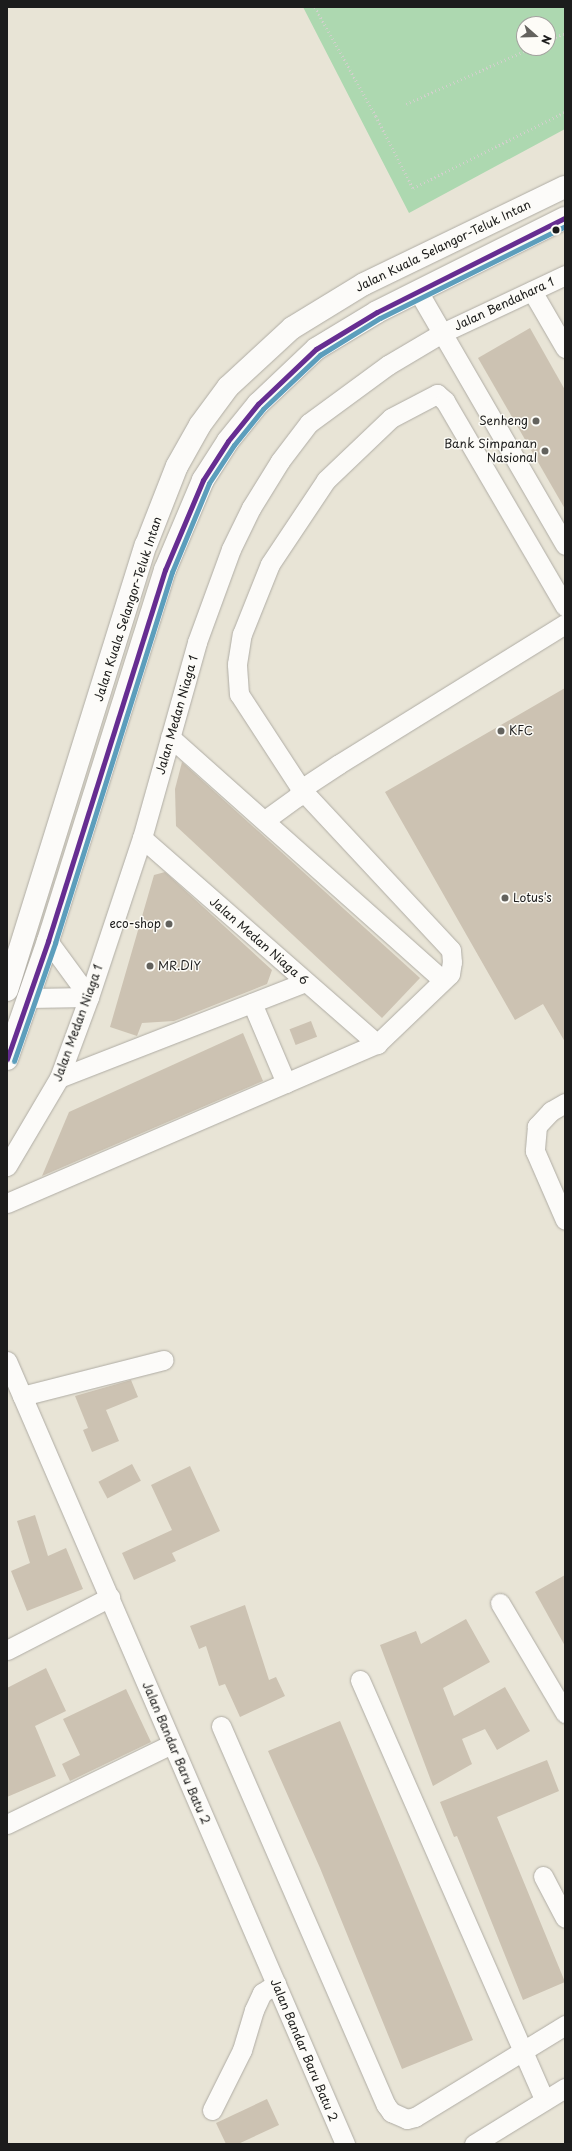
<!DOCTYPE html>
<style>
body{margin:0}
#map{position:relative;width:572px;height:2151px;overflow:hidden;background:#e8e4d6;font-family:"Playpen Sans",sans-serif}
div>[style]{position:absolute}
.green>*{inset:0;background:#add8b0}
.building>*{inset:0;background:#ccc2b2;transform-origin:0 0}
.path>*{height:2.5px;margin-top:-1.25px;transform-origin:0;background:repeating-linear-gradient(90deg,#d1d0cc 0 1px,transparent 0 4px)}
.roads{filter:drop-shadow(0 0 1px #afaca4) drop-shadow(0 0 1px #afaca4)}
.minor>*{height:19px;margin:-9.5px;padding:0 9.5px;transform-origin:9.5px;border-radius:9.5px;background:#fcfbf9}
.highway>*{height:22px;margin:-11px;padding:0 11px;transform-origin:11px;border-radius:11px;background:#fcfbf9}
.bus-1>*{height:5px;margin:-2.5px;padding:0 2.5px;transform-origin:2.5px;border-radius:2.5px;background:#662d91}
.bus-2>*{height:5px;margin:-2.5px;padding:0 2.5px;transform-origin:2.5px;border-radius:2.5px;background:#5c9ebc}
.dots>*{width:11px;height:11px;translate:-50% -50%;box-sizing:border-box;border:2px solid #fdfcf7;border-radius:50%}
span{translate:-50% -50%;white-space:nowrap;text-align:center;line-height:1.15;-webkit-text-stroke:3px #fdfcf7;paint-order:stroke}
.street-label{font-size:12px;color:#1c1c1c}
.poi-label{font-size:12px;color:#1c1c1c}
.right{translate:-100% -50%;text-align:right}
.left{translate:0 -50%;text-align:left}
.frame{position:absolute;inset:0;border:8px solid #1c1c1c;pointer-events:none}
.north{position:absolute;left:516px;top:16px;width:40px;height:40px;box-sizing:border-box;background:#fdfcf7;border:1px solid #a3a29f;border-radius:50%;rotate:110deg;font-size:11px;font-weight:700;line-height:16px;text-align:center;color:#1c1c1c}
.north::after{content:'';display:block;margin:auto;width:14px;height:18px;background:#63625d;clip-path:polygon(50% 0,100% 100%,50% 72%,0 100%)}
</style>
<div id="map">
<div class="green">
<i style="clip-path:polygon(evenodd,303px 7px,565px 7px,565px 129px,409px 213px,303px 7px,524px 24px,548px 24px,548px 48px,524px 48px,524px 24px)"></i>
</div>
<div class="building">
<i style="clip-path:polygon(530px 328px,565px 390px,565px 509px,478px 358px)"></i>
<i style="clip-path:polygon(565px 688px,565px 1042px,543px 1004px,515px 1020px,385px 792px)"></i>
<i style="clip-path:polygon(182px 762px,420px 978px,382px 1018px,176px 826px,175px 789px)"></i>
<i style="clip-path:polygon(165px 872px,272px 970px,267px 984px,174px 1021px,142px 1023px,137px 1036px,110px 1027px,154px 875px)"></i>
<i style="left:311px;top:1021px;width:17px;height:23px;rotate:69deg"></i>
<i style="clip-path:polygon(243px 1033px,263px 1081px,42px 1176px,69px 1112px)"></i>
<i style="clip-path:polygon(131px 1380px,138px 1397px,106px 1410px,119px 1441px,92px 1452px,83px 1430px,88px 1428px,75px 1396px)"></i>
<i style="left:132px;top:1464px;width:19px;height:38px;rotate:62deg"></i>
<i style="clip-path:polygon(190px 1466px,220px 1531px,172px 1553px,176px 1561px,134px 1580px,122px 1553px,172px 1530px,151px 1485px)"></i>
<i style="clip-path:polygon(35px 1515px,48px 1556px,66px 1548px,83px 1589px,27px 1611px,11px 1571px,30px 1563px,17px 1521px)"></i>
<i style="clip-path:polygon(565px 1575px,565px 1646px,535px 1592px)"></i>
<i style="clip-path:polygon(245px 1605px,269px 1680px,276px 1677px,285px 1696px,240px 1717px,225px 1684px,219px 1686px,206px 1646px,199px 1649px,190px 1626px)"></i>
<i style="clip-path:polygon(466px 1619px,490px 1662px,443px 1688px,454px 1716px,505px 1687px,530px 1731px,497px 1750px,485px 1729px,462px 1739px,472px 1764px,433px 1786px,380px 1645px,416px 1631px,421px 1644px)"></i>
<i style="clip-path:polygon(46px 1668px,66px 1711px,35px 1726px,56px 1776px,7px 1797px,7px 1688px)"></i>
<i style="clip-path:polygon(126px 1689px,151px 1742px,70px 1781px,62px 1764px,80px 1755px,63px 1719px)"></i>
<i style="clip-path:polygon(340px 1721px,473px 2040px,402px 2069px,320px 1868px,268px 1751px)"></i>
<i style="clip-path:polygon(547px 1760px,559px 1791px,497px 1817px,565px 1982px,523px 2000px,457px 1836px,454px 1837px,440px 1802px)"></i>
<i style="clip-path:polygon(267px 2099px,279px 2125px,238px 2144px,226px 2144px,216px 2123px)"></i>
</div>
<div class="path">
<i style="left:315px;top:7px;width:125px;rotate:60.8deg"></i>
<i style="left:376px;top:116px;width:81px;rotate:62.8deg"></i>
<i style="left:413px;top:188px;width:170px;rotate:-26.6deg"></i>
<i style="left:548px;top:40px;width:18px;rotate:-22deg"></i>
<i style="left:406px;top:104px;width:137px;rotate:-24.1deg"></i>
</div>
<div class="roads">
<div class="minor">
<i style="left:532px;top:291px;width:66px;rotate:59.9deg"></i>
<i style="left:419px;top:293px;width:291px;rotate:59.9deg"></i>
<i style="left:170px;top:737px;width:365px;rotate:41.7deg"></i>
<i style="left:265px;top:820px;width:39px;rotate:-36deg"></i>
<i style="left:297px;top:797px;width:9px;rotate:-63deg"></i>
<i style="left:301px;top:789px;width:45px;rotate:-33.3deg"></i>
<i style="left:339px;top:764px;width:266px;rotate:-31.8deg"></i>
<i style="left:142px;top:838px;width:313px;rotate:41.2deg"></i>
<i style="left:48px;top:941px;width:69px;rotate:53.8deg"></i>
<i style="left:29px;top:998px;width:60px;rotate:-1deg"></i>
<i style="left:252px;top:1003px;width:87px;rotate:67deg"></i>
<i style="left:59px;top:1078px;width:264px;rotate:-21.3deg"></i>
<i style="left:565px;top:1103px;width:16px;rotate:150deg"></i>
<i style="left:551px;top:1111px;width:21px;rotate:133deg"></i>
<i style="left:537px;top:1126px;width:25px;rotate:95deg"></i>
<i style="left:535px;top:1151px;width:75px;rotate:66.5deg"></i>
<i style="left:7px;top:1166px;width:102px;rotate:-59.4deg"></i>
<i style="left:59px;top:1078px;width:86px;rotate:-69.7deg"></i>
<i style="left:89px;top:997px;width:168px;rotate:-71.6deg"></i>
<i style="left:142px;top:838px;width:204px;rotate:-74.3deg"></i>
<i style="left:197px;top:642px;width:99px;rotate:-69.9deg"></i>
<i style="left:231px;top:549px;width:46px;rotate:-64deg"></i>
<i style="left:251px;top:508px;width:55px;rotate:-58.3deg"></i>
<i style="left:280px;top:461px;width:48px;rotate:-52.7deg"></i>
<i style="left:309px;top:423px;width:98px;rotate:-36.3deg"></i>
<i style="left:388px;top:365px;width:63px;rotate:-30.7deg"></i>
<i style="left:442px;top:333px;width:136px;rotate:-25.2deg"></i>
<i style="left:7px;top:1203px;width:403px;rotate:-23.3deg"></i>
<i style="left:377px;top:1044px;width:101px;rotate:-43.8deg"></i>
<i style="left:450px;top:974px;width:12px;rotate:-81deg"></i>
<i style="left:452px;top:962px;width:12px;rotate:-95deg"></i>
<i style="left:451px;top:950px;width:220px;rotate:-133deg"></i>
<i style="left:301px;top:789px;width:113px;rotate:-123.1deg"></i>
<i style="left:239px;top:694px;width:30px;rotate:-94deg"></i>
<i style="left:237px;top:664px;width:30px;rotate:-81deg"></i>
<i style="left:242px;top:634px;width:75px;rotate:-68.2deg"></i>
<i style="left:270px;top:564px;width:101px;rotate:-56.3deg"></i>
<i style="left:326px;top:480px;width:90px;rotate:-43.6deg"></i>
<i style="left:391px;top:418px;width:52px;rotate:-27.6deg"></i>
<i style="left:437px;top:394px;width:11px;rotate:41deg"></i>
<i style="left:445px;top:401px;width:238px;rotate:59.7deg"></i>
<i style="left:7px;top:1361px;width:853px;rotate:66.65deg"></i>
<i style="left:22px;top:1396px;width:146px;rotate:-14.3deg"></i>
<i style="left:500px;top:1603px;width:128px;rotate:59.4deg"></i>
<i style="left:7px;top:1650px;width:116px;rotate:-27.2deg"></i>
<i style="left:360px;top:1680px;width:459px;rotate:66.3deg"></i>
<i style="left:221px;top:1726px;width:413px;rotate:66.5deg"></i>
<i style="left:386px;top:2105px;width:9px;rotate:54deg"></i>
<i style="left:391px;top:2112px;width:17px;rotate:24deg"></i>
<i style="left:407px;top:2119px;width:8px;rotate:-14deg"></i>
<i style="left:415px;top:2117px;width:176px;rotate:-31.5deg"></i>
<i style="left:7px;top:1824px;width:183px;rotate:-25.9deg"></i>
<i style="left:543px;top:1876px;width:47px;rotate:62.4deg"></i>
<i style="left:212px;top:2110px;width:67px;rotate:-63.4deg"></i>
<i style="left:242px;top:2050px;width:42px;rotate:-73.3deg"></i>
<i style="left:254px;top:2010px;width:19px;rotate:-65deg"></i>
<i style="left:262px;top:1993px;width:17px;rotate:-33deg"></i>
<i style="left:474px;top:2144px;width:107px;rotate:-31.6deg"></i>
</div>
<div class="highway">
<i style="left:7px;top:990px;width:466px;rotate:-72.7deg"></i>
<i style="left:146px;top:545px;width:85px;rotate:-68.6deg"></i>
<i style="left:177px;top:466px;width:47px;rotate:-60.7deg"></i>
<i style="left:200px;top:425px;width:47px;rotate:-53.6deg"></i>
<i style="left:228px;top:387px;width:87px;rotate:-42.7deg"></i>
<i style="left:292px;top:328px;width:84px;rotate:-31.4deg"></i>
<i style="left:364px;top:284px;width:223px;rotate:-25.8deg"></i>
<i style="left:7px;top:1059px;width:125px;rotate:-70.8deg"></i>
<i style="left:48px;top:941px;width:389px;rotate:-72.5deg"></i>
<i style="left:165px;top:570px;width:98px;rotate:-67.1deg"></i>
<i style="left:203px;top:480px;width:46px;rotate:-57.3deg"></i>
<i style="left:228px;top:441px;width:48px;rotate:-51deg"></i>
<i style="left:258px;top:404px;width:80px;rotate:-43.5deg"></i>
<i style="left:316px;top:349px;width:71px;rotate:-31.2deg"></i>
<i style="left:377px;top:312px;width:210px;rotate:-26.6deg"></i>
</div>
</div>
<div class="bus-1">
<i style="left:7px;top:1059px;width:125px;rotate:-70.8deg"></i>
<i style="left:48px;top:941px;width:389px;rotate:-72.5deg"></i>
<i style="left:165px;top:570px;width:98px;rotate:-67.1deg"></i>
<i style="left:203px;top:480px;width:46px;rotate:-57.3deg"></i>
<i style="left:228px;top:441px;width:48px;rotate:-51deg"></i>
<i style="left:258px;top:404px;width:80px;rotate:-43.5deg"></i>
<i style="left:316px;top:349px;width:71px;rotate:-31.2deg"></i>
<i style="left:377px;top:312px;width:210px;rotate:-26.6deg"></i>
</div>
<div class="bus-2">
<i style="left:14px;top:1061px;width:125px;rotate:-70.8deg"></i>
<i style="left:55px;top:943px;width:389px;rotate:-72.5deg"></i>
<i style="left:172px;top:572px;width:96px;rotate:-67.4deg"></i>
<i style="left:209px;top:483px;width:45px;rotate:-56.7deg"></i>
<i style="left:234px;top:445px;width:46px;rotate:-51.1deg"></i>
<i style="left:263px;top:409px;width:79px;rotate:-43.5deg"></i>
<i style="left:320px;top:355px;width:70px;rotate:-31.7deg"></i>
<i style="left:380px;top:318px;width:207px;rotate:-26.4deg"></i>
</div>
<div class="dots">
<i style="left:556px;top:230px;background:#1c1c1c"></i>
<i style="left:536px;top:421px;background:#63625d"></i>
<i style="left:545px;top:451px;background:#63625d"></i>
<i style="left:501px;top:731px;background:#63625d"></i>
<i style="left:505px;top:898px;background:#63625d"></i>
<i style="left:169px;top:924px;background:#63625d"></i>
<i style="left:150px;top:966px;background:#63625d"></i>
</div>
<div class="street-label">
<span style="left:443px;top:246px;rotate:-26deg">Jalan Kuala Selangor-Teluk Intan</span>
<span style="left:504px;top:304px;rotate:-25deg">Jalan Bendahara 1</span>
<span style="left:128px;top:609px;rotate:-72deg">Jalan Kuala Selangor-Teluk Intan</span>
<span style="left:177px;top:715px;rotate:-74deg">Jalan Medan Niaga 1</span>
<span style="left:259px;top:941px;rotate:41deg">Jalan Medan Niaga 6</span>
<span style="left:78px;top:1023px;rotate:-70deg">Jalan Medan Niaga 1</span>
<span style="left:176px;top:1753px;rotate:67deg">Jalan Bandar Baru Batu 2</span>
<span style="left:304px;top:2050px;rotate:67deg">Jalan Bandar Baru Batu 2</span>
</div>
<div class="poi-label">
<span class="right" style="left:528px;top:421px">Senheng</span>
<span class="right" style="left:537px;top:451px">Bank Simpanan<br>Nasional</span>
<span class="left" style="left:509px;top:731px">KFC</span>
<span class="left" style="left:513px;top:898px">Lotus's</span>
<span class="right" style="left:161px;top:924px">eco-shop</span>
<span class="left" style="left:158px;top:966px">MR.DIY</span>
</div>
<div class="frame"></div>
<div class="north">N</div>
</div>
